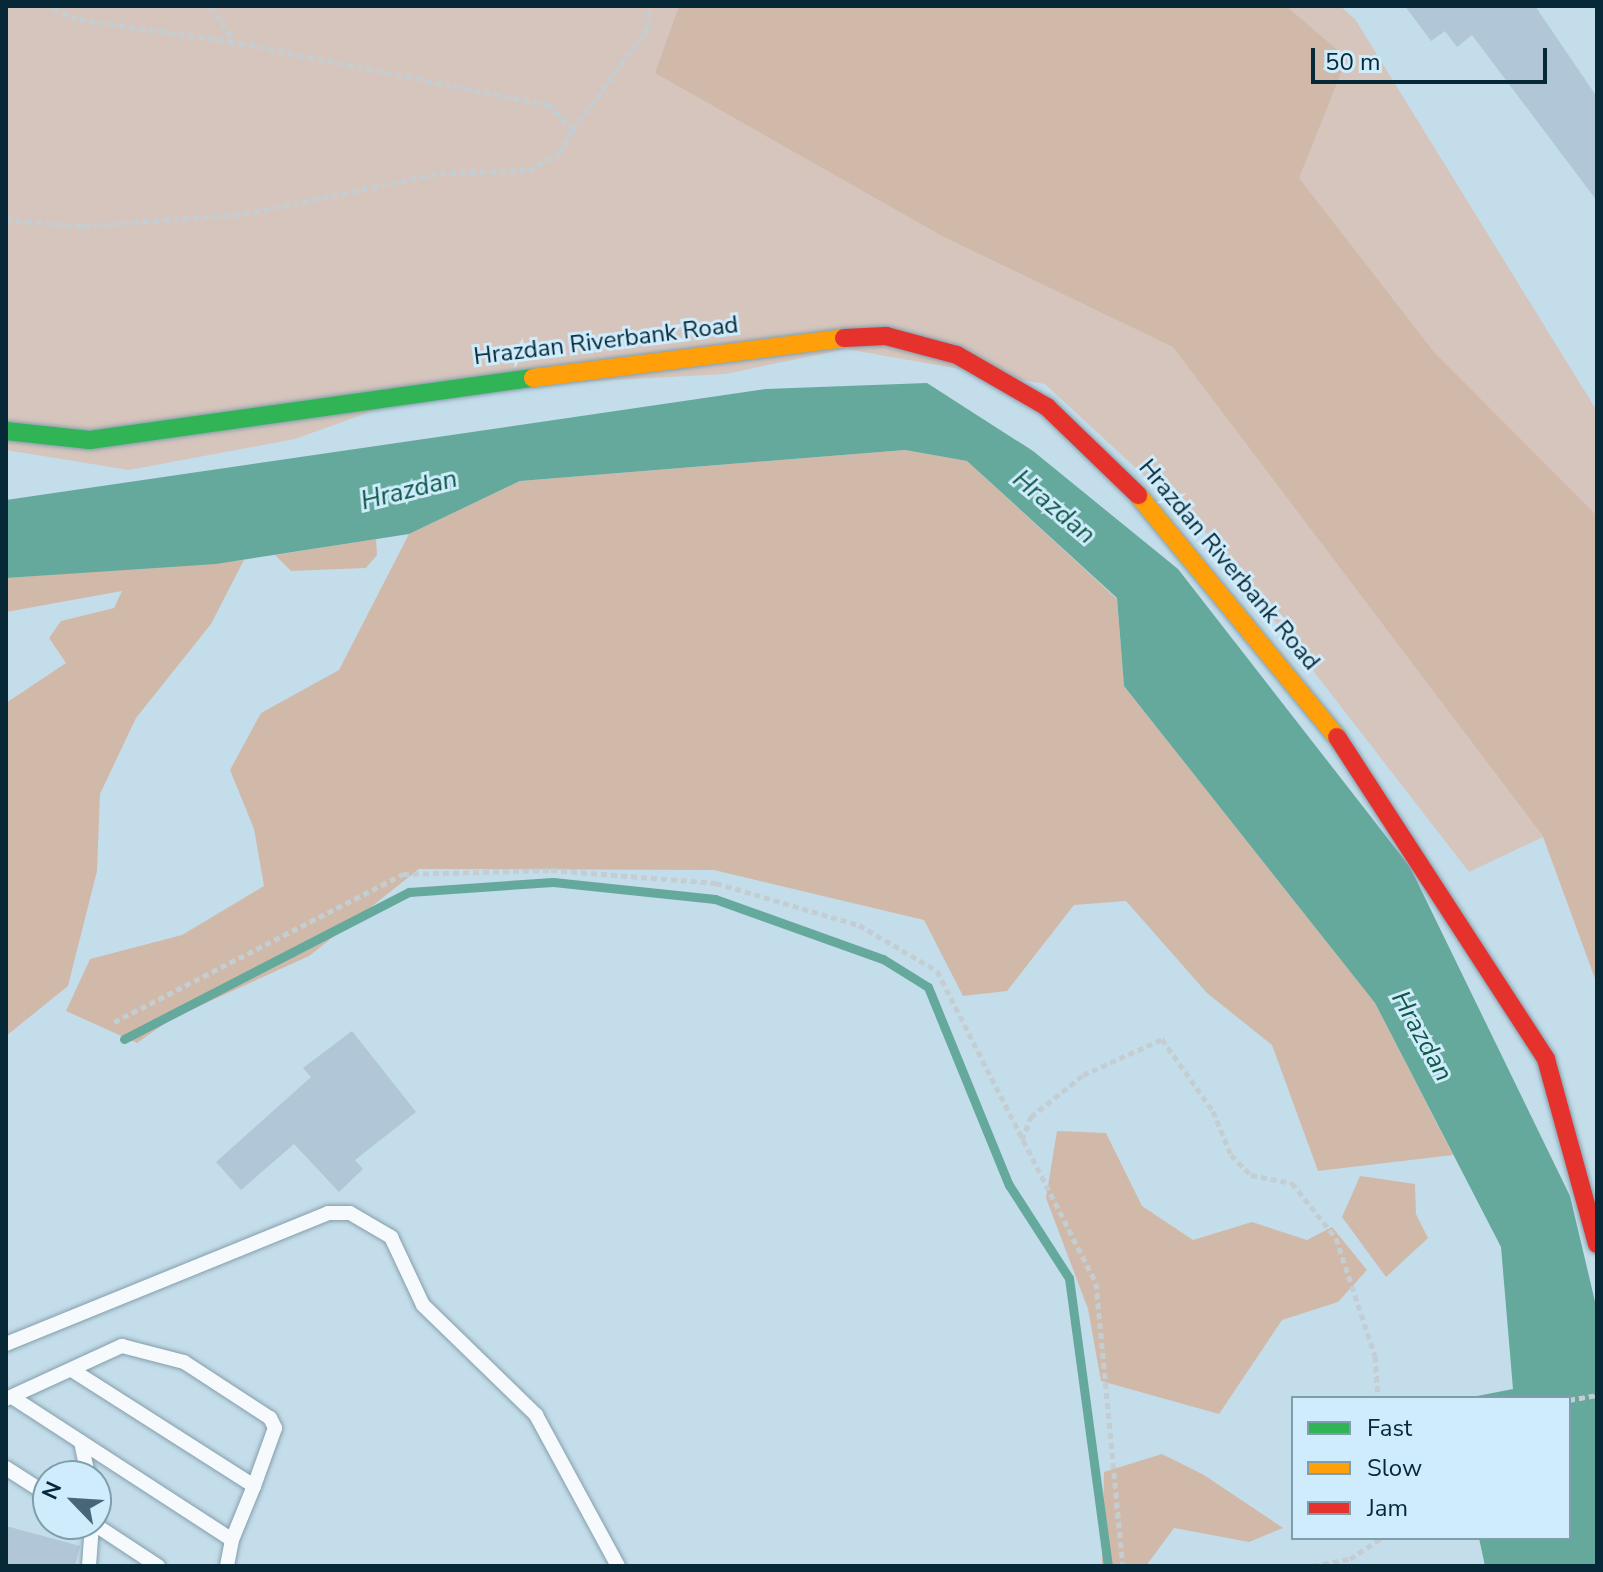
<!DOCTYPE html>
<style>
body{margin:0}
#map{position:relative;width:1603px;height:1572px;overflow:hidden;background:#c4ddea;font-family:"Nunito Sans",sans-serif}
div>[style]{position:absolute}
.green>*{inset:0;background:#d6c5bc}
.forest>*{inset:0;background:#d1b9aa}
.water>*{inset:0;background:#65a99c}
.stream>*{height:9px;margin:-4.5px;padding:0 4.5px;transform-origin:4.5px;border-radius:4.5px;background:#65a99c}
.building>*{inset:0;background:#b1c6d6}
.path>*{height:5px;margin-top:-2.5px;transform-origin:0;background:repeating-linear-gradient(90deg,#c4cdd1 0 6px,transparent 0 10px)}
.roads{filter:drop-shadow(0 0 2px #849eab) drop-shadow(0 0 2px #849eab)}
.lane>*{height:14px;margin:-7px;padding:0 7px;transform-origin:7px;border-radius:7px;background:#f6fafc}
.fast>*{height:18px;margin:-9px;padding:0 9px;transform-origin:9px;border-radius:9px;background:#30b455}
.slow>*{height:18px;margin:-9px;padding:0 9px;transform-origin:9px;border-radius:9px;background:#ff9f0a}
.jam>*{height:18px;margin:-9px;padding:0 9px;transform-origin:9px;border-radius:9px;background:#e5322d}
span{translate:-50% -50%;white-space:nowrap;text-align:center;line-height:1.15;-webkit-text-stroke:6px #cfecfc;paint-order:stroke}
.street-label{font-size:24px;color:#062837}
.water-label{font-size:26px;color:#105745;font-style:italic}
.frame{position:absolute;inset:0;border:8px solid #062837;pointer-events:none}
.legend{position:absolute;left:1291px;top:1396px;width:280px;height:144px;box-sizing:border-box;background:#cfecfc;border:2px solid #7f9ead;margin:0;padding:10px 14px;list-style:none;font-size:24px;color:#062837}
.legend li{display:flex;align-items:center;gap:16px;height:40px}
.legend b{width:40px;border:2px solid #7f9ead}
.north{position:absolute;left:32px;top:1460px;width:80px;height:80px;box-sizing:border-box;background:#cfecfc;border:2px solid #7f9ead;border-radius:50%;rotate:295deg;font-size:22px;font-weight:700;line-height:32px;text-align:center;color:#062837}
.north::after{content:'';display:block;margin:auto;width:28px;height:36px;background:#486776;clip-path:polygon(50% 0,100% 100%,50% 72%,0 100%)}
.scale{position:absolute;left:1311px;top:48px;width:236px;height:36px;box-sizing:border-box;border:4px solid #062837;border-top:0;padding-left:10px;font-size:24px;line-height:28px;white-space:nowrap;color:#062837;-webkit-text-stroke:6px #cfecfc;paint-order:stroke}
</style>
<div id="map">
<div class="green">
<i style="clip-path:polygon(6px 6px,1340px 6px,1355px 19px,1597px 411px,1597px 984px,1543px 837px,1469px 872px,1208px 535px,1045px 384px,846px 349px,725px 374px,431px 390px,295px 439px,129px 470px,6px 450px)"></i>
</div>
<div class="forest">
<i style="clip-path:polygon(679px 6px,1286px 6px,1347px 58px,1299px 178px,1434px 352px,1597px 516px,1597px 984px,1543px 836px,1173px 347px,944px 237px,655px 73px)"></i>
<i style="clip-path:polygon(905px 450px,967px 461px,1117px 599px,1124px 686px,1375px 1003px,1453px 1155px,1318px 1171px,1272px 1045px,1207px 993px,1126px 901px,1074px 905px,1007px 991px,963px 996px,924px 920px,714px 870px,419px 869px,309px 956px,171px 1019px,137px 1043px,66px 1011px,90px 959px,182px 935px,264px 886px,254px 829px,230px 770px,261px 713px,339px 670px,409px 534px,520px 481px)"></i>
<i style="clip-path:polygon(376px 539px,377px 555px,366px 568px,291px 571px,275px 555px)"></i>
<i style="clip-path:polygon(244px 560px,211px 624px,136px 718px,100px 794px,97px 871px,68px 986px,6px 1036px,6px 703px,66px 663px,49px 638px,61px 621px,114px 608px,122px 591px,6px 612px,6px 578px)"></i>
<i style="clip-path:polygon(1057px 1131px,1106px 1133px,1142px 1206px,1193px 1240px,1252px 1222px,1307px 1240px,1332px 1227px,1367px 1270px,1338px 1302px,1282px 1320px,1219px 1414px,1101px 1381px,1088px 1309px,1046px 1198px)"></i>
<i style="clip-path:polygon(1360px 1176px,1415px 1184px,1416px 1214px,1428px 1238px,1386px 1277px,1342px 1217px)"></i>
<i style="clip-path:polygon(1162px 1454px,1204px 1475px,1283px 1528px,1249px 1542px,1174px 1528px,1146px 1566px,1102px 1566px,1104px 1472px)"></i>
</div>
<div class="water">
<i style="clip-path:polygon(927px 383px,1033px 451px,1178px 569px,1410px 867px,1570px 1196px,1597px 1310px,1597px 1566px,1485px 1566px,1479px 1538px,1569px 1538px,1569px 1398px,1467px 1398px,1513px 1389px,1501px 1247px,1375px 1003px,1124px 686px,1117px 598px,967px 461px,905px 450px,520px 481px,409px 534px,216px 564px,6px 578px,6px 500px,766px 389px)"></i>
</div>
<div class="stream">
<i style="left:124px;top:1039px;width:321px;rotate:-27.3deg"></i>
<i style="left:409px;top:892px;width:144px;rotate:-4deg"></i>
<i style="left:553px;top:882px;width:163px;rotate:6deg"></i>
<i style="left:715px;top:899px;width:178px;rotate:19.7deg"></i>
<i style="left:883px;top:959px;width:53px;rotate:31.9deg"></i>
<i style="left:928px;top:987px;width:214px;rotate:67.8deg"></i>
<i style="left:1009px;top:1185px;width:111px;rotate:57.2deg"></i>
<i style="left:1069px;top:1278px;width:291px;rotate:82.3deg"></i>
</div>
<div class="building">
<i style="clip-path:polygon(1405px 6px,1535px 6px,1597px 97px,1597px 201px,1472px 35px,1457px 47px,1445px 31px,1431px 41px)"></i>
<i style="clip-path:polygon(352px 1031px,416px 1112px,355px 1160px,363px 1169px,339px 1192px,294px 1144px,241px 1190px,216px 1162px,311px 1077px,303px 1068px)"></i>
<i style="clip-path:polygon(6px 1526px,80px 1546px,75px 1566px,6px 1566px)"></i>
</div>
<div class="path">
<i style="left:211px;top:6px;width:42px;rotate:56.7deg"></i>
<i style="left:573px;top:130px;width:129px;rotate:-53.8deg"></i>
<i style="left:649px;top:26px;width:20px;rotate:-90deg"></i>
<i style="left:6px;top:220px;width:77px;rotate:4.5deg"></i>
<i style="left:83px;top:226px;width:161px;rotate:-4.3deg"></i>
<i style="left:244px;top:214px;width:200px;rotate:-11.8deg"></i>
<i style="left:440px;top:173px;width:89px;rotate:-1.9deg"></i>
<i style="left:529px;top:170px;width:34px;rotate:-28deg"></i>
<i style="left:559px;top:154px;width:28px;rotate:-60deg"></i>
<i style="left:573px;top:130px;width:35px;rotate:-134deg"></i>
<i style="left:549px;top:105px;width:321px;rotate:-168.7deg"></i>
<i style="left:234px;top:42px;width:159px;rotate:-171.7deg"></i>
<i style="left:77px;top:19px;width:32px;rotate:-156deg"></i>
<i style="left:114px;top:1022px;width:325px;rotate:-27.1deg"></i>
<i style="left:403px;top:874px;width:148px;rotate:-1.5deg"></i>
<i style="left:551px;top:870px;width:166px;rotate:4.5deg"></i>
<i style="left:716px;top:883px;width:149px;rotate:16.4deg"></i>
<i style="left:859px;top:925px;width:91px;rotate:30.5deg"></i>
<i style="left:937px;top:971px;width:350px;rotate:63deg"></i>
<i style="left:1096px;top:1283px;width:284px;rotate:84.6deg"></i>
<i style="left:1022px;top:1140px;width:25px;rotate:-69deg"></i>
<i style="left:1031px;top:1117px;width:67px;rotate:-38.9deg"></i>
<i style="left:1083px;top:1075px;width:87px;rotate:-24.5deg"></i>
<i style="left:1162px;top:1039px;width:88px;rotate:54.7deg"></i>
<i style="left:1213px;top:1111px;width:48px;rotate:67.8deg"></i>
<i style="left:1231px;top:1155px;width:28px;rotate:45deg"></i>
<i style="left:1251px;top:1175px;width:42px;rotate:11deg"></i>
<i style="left:1292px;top:1183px;width:70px;rotate:51.3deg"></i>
<i style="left:1336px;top:1238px;width:124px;rotate:71.7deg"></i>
<i style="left:1375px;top:1356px;width:42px;rotate:85.9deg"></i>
<i style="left:1569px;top:1400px;width:28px;rotate:-10deg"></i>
<i style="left:1313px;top:1566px;width:38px;rotate:-11deg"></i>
<i style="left:1350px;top:1559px;width:37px;rotate:-34deg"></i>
</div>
<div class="roads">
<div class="lane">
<i style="left:6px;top:1344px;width:348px;rotate:-22.1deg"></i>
<i style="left:328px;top:1213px;width:22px"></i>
<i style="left:350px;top:1213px;width:48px;rotate:30.3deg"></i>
<i style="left:391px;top:1237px;width:75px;rotate:64.8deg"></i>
<i style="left:423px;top:1305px;width:158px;rotate:44.2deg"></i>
<i style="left:536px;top:1415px;width:172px;rotate:61.5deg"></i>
<i style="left:72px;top:1370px;width:216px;rotate:32.5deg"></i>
<i style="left:254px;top:1486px;width:58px;rotate:112.2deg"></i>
<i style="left:12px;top:1397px;width:262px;rotate:33deg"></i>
<i style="left:232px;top:1540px;width:26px;rotate:101deg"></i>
<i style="left:6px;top:1399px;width:128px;rotate:-24.6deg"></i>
<i style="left:122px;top:1346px;width:64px;rotate:14.5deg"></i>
<i style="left:184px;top:1362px;width:103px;rotate:33.1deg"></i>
<i style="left:270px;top:1418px;width:11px;rotate:63deg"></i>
<i style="left:275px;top:1428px;width:62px;rotate:109.9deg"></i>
<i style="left:81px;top:1442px;width:35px;rotate:78deg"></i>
<i style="left:6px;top:1468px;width:50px;rotate:32.7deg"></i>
<i style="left:94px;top:1524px;width:77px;rotate:33.3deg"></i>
<i style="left:89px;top:1566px;width:42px;rotate:-85.9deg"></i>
</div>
<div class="fast">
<i style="left:6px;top:431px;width:84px;rotate:6.1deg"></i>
<i style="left:90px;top:440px;width:447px;rotate:-8deg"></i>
</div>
<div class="slow">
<i style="left:533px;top:378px;width:314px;rotate:-7.3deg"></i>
<i style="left:1138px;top:495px;width:313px;rotate:50.6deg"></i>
</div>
<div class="jam">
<i style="left:844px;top:338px;width:42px;rotate:-2.7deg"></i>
<i style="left:886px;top:336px;width:73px;rotate:15deg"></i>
<i style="left:957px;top:355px;width:104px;rotate:30deg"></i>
<i style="left:1047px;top:407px;width:127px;rotate:44deg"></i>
<i style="left:1337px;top:737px;width:384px;rotate:57deg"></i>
<i style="left:1546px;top:1059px;width:192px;rotate:74.6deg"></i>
</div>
</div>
<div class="street-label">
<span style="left:606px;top:341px;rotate:-7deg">Hrazdan Riverbank Road</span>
<span style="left:1229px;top:565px;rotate:50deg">Hrazdan Riverbank Road</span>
</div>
<div class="water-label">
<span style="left:409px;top:490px;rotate:-14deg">Hrazdan</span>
<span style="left:1054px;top:507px;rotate:40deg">Hrazdan</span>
<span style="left:1422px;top:1036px;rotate:61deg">Hrazdan</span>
</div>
<div class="frame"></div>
<ul class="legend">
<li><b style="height:10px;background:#30b455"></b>Fast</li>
<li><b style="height:10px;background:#ff9f0a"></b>Slow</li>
<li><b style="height:10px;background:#e5322d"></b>Jam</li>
</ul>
<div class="north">N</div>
<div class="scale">50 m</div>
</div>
